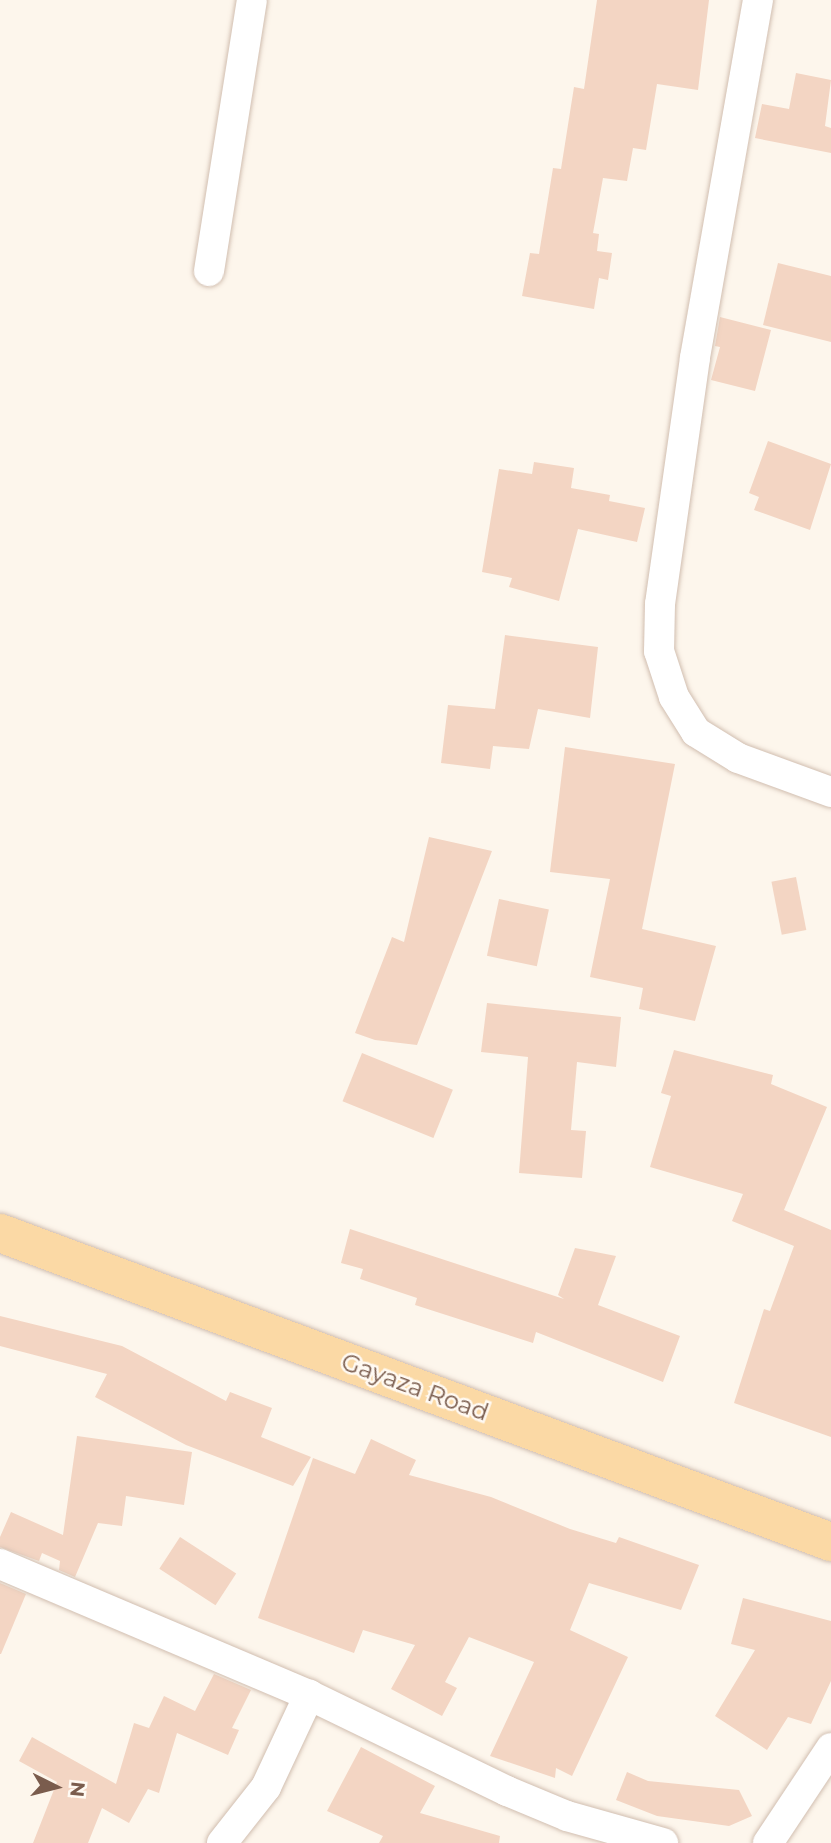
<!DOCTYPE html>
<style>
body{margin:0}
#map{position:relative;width:831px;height:1843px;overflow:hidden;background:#fdf6ec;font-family:Montserrat,sans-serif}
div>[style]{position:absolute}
.building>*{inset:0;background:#f3d5c3;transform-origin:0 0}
.roads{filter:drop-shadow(0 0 2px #d1beb0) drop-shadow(0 0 2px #d1beb0)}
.minor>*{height:30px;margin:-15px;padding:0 15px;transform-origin:15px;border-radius:15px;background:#fff}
.primary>*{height:38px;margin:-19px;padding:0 19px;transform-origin:19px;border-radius:19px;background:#fbd9a5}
span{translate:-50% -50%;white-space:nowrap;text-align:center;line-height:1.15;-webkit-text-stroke:5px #fffaf3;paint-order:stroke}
.street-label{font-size:24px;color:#7a5c4d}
.north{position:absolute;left:21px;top:1752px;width:70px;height:70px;-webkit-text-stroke:5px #fffaf3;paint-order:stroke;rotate:96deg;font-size:19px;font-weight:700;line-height:28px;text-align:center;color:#7a5c4d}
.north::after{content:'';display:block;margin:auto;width:24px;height:32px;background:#7a5c4d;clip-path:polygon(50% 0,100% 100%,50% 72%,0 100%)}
</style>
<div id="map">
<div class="building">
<i style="clip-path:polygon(597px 0,709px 0,698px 90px,657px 84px,646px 150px,633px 148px,627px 181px,603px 178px,593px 233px,599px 234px,597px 251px,612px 253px,608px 280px,599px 278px,594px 309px,522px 296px,530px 253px,539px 254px,553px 168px,561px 169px,574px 87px,584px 89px)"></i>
<i style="clip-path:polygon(796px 73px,831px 80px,825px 126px,831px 128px,831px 153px,755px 138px,762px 104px,789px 109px)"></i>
<i style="clip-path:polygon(778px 263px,831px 276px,831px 342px,763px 325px)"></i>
<i style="clip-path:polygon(720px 317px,771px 330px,755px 391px,711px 380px,720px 347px,715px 346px)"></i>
<i style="clip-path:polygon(768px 441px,831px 464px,810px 530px,754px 510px,759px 497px,749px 493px)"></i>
<i style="clip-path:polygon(534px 462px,574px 468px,571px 488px,610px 495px,609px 501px,645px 508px,637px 542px,578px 529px,559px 601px,509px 587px,512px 578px,482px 572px,499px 469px,532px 474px)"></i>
<i style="clip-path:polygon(505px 635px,598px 647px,590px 718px,538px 709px,529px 749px,493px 746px,490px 769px,441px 763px,448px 705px,495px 709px)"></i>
<i style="clip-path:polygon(565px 747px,675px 764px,642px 929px,716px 946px,695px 1021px,639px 1009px,643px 988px,590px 977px,610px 879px,550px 872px)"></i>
<i style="clip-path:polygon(429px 837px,492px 851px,417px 1045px,375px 1040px,355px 1033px,392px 937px,404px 942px)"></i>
<i style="left:796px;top:877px;width:54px;height:25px;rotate:79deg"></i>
<i style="left:499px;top:899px;width:51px;height:58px;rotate:12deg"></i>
<i style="clip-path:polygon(487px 1003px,621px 1017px,616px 1067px,577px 1062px,571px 1130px,586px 1131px,582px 1178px,519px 1173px,528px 1057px,481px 1052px)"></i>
<i style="clip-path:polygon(674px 1050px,773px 1075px,771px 1084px,827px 1107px,784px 1210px,831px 1230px,831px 1437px,734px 1403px,764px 1309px,770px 1311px,794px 1246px,732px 1221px,743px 1194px,650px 1167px,671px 1096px,661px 1093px)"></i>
<i style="left:362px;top:1053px;width:98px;height:52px;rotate:22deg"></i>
<i style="clip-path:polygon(350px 1229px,564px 1299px,558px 1295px,575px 1248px,616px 1256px,598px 1305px,680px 1336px,663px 1382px,536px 1332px,533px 1343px,415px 1305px,417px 1298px,360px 1279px,363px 1269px,341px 1263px)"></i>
<i style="clip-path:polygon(0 1316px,122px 1346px,226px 1401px,230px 1392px,272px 1408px,261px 1437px,311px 1457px,293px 1486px,186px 1445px,95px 1397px,107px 1374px,0 1346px)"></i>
<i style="clip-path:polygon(77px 1436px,192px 1452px,184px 1505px,126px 1496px,122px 1526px,98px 1523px,75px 1577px,59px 1570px,60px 1561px,42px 1553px,39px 1561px,0 1547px,0 1537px,11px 1512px,63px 1535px)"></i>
<i style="clip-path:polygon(371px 1439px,416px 1460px,409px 1475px,491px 1497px,570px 1529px,616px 1543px,619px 1537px,699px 1565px,681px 1610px,589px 1583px,570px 1630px,628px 1657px,572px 1776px,556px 1768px,555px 1778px,490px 1756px,534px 1662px,469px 1637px,445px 1682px,457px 1688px,442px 1716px,391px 1689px,415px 1645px,363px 1630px,354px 1653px,258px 1618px,313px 1458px,355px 1474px)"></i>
<i style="left:180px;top:1537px;width:67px;height:38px;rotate:33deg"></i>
<i style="clip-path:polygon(0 1583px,26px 1594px,1px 1654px,0 1654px)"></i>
<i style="clip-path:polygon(743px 1598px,831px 1621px,831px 1681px,811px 1724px,788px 1717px,767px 1750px,715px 1716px,755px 1650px,731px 1644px)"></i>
<i style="clip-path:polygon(214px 1674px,251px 1690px,232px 1728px,239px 1730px,228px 1755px,177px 1733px,159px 1793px,148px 1789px,129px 1823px,102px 1808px,88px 1843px,33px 1843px,57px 1782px,19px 1761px,32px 1737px,116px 1784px,134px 1723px,149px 1728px,164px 1696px,195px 1711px)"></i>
<i style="clip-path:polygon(361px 1747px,435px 1786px,420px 1813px,500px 1836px,499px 1843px,379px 1843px,383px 1836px,327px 1811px)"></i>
<i style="clip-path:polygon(627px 1772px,648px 1781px,739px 1790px,752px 1816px,729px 1826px,657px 1816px,616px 1800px)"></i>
</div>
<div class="roads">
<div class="minor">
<i style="left:758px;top:0;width:364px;rotate:100deg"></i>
<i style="left:695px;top:358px;width:248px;rotate:98.1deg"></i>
<i style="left:660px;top:604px;width:47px;rotate:91.2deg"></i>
<i style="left:659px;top:651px;width:48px;rotate:71.9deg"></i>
<i style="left:674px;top:697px;width:41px;rotate:57.8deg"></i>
<i style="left:696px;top:732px;width:49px;rotate:31.8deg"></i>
<i style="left:738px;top:758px;width:99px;rotate:20.1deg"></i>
<i style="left:209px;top:271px;width:274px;rotate:-81deg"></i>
<i style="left:0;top:1564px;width:336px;rotate:23deg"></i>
<i style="left:309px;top:1695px;width:220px;rotate:25.9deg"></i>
<i style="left:507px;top:1791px;width:65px;rotate:22.6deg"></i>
<i style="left:567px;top:1816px;width:100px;rotate:15.7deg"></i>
<i style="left:222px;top:1843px;width:71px;rotate:-51.8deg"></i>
<i style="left:266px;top:1787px;width:102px;rotate:-64.9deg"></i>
<i style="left:768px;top:1843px;width:114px;rotate:-56.4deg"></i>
</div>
<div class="primary">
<i style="left:0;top:1233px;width:887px;rotate:20.4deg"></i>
</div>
</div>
<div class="street-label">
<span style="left:415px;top:1387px;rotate:20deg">Gayaza Road</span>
</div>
<div class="north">N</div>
</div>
